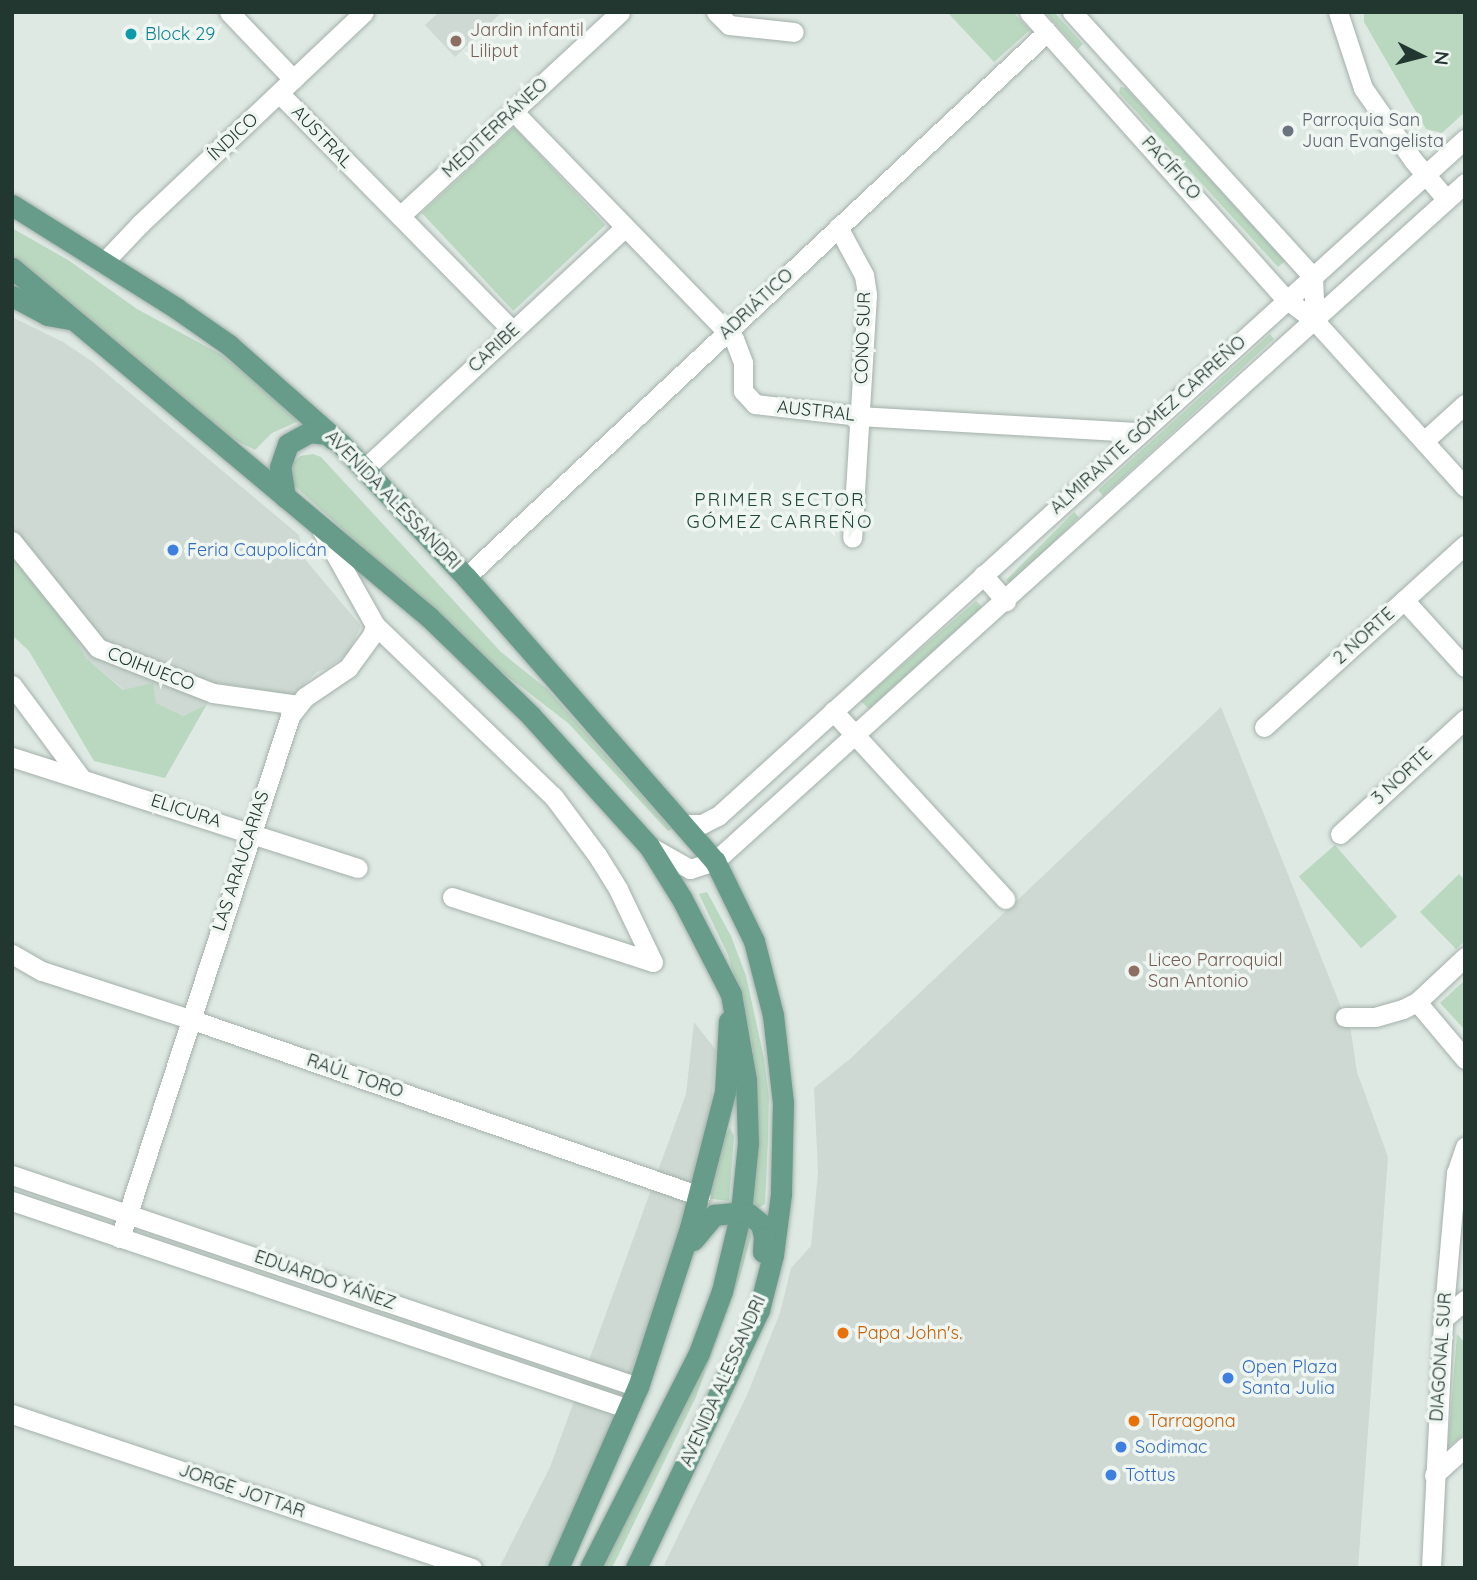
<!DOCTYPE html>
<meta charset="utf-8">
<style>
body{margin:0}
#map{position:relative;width:1477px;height:1580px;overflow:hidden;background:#dfe9e4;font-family:Quicksand,sans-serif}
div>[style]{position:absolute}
.built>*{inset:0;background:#ced9d3}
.green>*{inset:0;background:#bad8c0;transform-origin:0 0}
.roads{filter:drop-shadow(0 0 2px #a3b0aa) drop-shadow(0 0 2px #a3b0aa)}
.minor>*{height:19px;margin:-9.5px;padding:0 9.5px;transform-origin:9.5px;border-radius:9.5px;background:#fff}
.major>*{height:21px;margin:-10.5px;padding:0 10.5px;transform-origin:10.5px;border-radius:10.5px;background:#679b8a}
.dots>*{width:19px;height:19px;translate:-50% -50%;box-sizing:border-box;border:4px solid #eff6f2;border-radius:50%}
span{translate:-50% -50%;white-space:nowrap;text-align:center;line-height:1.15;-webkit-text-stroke:7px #eff6f2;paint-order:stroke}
.education-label{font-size:18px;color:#785e54}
.left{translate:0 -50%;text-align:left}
.culture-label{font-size:18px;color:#0d838f}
.worship-label{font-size:18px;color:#5b616d}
.street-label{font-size:18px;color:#223730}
.shop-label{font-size:18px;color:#366cbe}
.food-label{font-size:18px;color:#c56008}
.neighbourhood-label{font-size:19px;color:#20473b;letter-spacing:2px}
.frame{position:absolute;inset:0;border:14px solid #223730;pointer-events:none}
.north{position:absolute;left:1386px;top:21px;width:70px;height:70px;-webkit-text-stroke:5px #eff6f2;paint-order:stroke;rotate:96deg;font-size:19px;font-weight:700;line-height:28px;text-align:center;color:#223730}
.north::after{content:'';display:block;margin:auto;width:24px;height:32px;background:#223730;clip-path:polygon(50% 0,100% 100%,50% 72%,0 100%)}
</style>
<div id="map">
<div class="built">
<i style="clip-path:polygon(439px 12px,502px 12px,455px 57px,425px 25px)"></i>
<i style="clip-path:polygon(12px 317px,63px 342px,93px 362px,299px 535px,304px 558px,361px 626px,348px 653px,328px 668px,317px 672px,293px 695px,218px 683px,207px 704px,183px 716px,124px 690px,86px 658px,59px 608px,12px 557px)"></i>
<i style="clip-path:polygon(1221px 707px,1351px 1032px,1357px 1072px,1388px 1157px,1358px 1568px,672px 1568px,664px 1565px,747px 1395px,780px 1313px,791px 1268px,811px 1246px,818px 1172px,814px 1088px,851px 1058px)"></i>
<i style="clip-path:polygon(694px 1022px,716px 1050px,710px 1117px,672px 1257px,649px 1323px,615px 1415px,548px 1568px,499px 1568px,550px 1467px,686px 1094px)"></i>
</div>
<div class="green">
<i style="clip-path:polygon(947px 12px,1013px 12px,1030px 30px,994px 62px)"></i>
<i style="clip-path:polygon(1045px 12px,1054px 12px,1083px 44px,1078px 49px)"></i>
<i style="clip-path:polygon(1364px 12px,1465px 12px,1465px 112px,1442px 133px,1426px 129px,1364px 22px)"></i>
<i style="clip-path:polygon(1120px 87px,1126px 88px,1285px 261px,1278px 267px,1119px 93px)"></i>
<i style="left:514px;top:127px;width:134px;height:126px;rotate:47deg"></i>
<i style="clip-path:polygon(12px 228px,68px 260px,137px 309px,222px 355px,301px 420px,272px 433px,255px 450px,219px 432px,12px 257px)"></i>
<i style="clip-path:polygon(1270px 334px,1274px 339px,1103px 496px,1098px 490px)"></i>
<i style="clip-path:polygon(313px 454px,321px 457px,501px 652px,547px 689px,672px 829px,668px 831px,568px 723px,490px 663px,295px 486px,287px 469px,300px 456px)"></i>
<i style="left:1074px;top:512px;width:7px;height:96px;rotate:45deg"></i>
<i style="clip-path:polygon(12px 557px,59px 608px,86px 658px,123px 690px,153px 683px,156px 703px,183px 716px,207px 704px,165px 778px,94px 761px,29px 651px,12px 635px)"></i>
<i style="clip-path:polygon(976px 601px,982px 607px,869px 709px,861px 701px)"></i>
<i style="left:1335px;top:845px;width:95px;height:48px;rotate:49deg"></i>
<i style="clip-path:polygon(1459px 874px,1465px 880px,1465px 941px,1456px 949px,1420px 912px)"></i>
<i style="clip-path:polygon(707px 892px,731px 936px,746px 976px,764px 1058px,769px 1098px,768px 1139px,765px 1204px,758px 1208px,752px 1202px,755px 1074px,751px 1036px,728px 955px,699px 894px)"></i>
<i style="clip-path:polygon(1465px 980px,1465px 1030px,1440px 1003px)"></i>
<i style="clip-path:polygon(730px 1128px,734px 1136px,729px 1201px,712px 1199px,709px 1188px,724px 1137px)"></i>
<i style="clip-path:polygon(749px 1230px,751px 1237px,739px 1279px,696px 1397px,612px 1568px,602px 1568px)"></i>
<i style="clip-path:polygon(1457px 1334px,1465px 1343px,1465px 1434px,1448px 1447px)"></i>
</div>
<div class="roads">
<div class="minor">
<i style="left:229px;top:12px;width:93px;rotate:46.3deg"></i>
<i style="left:716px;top:12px;width:18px;rotate:45deg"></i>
<i style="left:729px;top:25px;width:65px;rotate:6.1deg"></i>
<i style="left:1029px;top:12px;width:385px;rotate:48.2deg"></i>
<i style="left:1286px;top:299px;width:36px;rotate:37deg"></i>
<i style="left:1315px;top:321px;width:224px;rotate:47.9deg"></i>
<i style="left:1072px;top:12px;width:358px;rotate:47.7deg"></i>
<i style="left:1313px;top:277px;width:44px;rotate:87.4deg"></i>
<i style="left:1338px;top:12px;width:80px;rotate:71.8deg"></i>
<i style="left:1363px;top:88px;width:88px;rotate:55.2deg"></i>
<i style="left:1413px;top:160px;width:52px;rotate:49.6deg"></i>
<i style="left:279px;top:93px;width:332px;rotate:45.5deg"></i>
<i style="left:513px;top:111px;width:318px;rotate:45.9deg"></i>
<i style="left:734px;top:339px;width:26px;rotate:69deg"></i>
<i style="left:743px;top:363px;width:28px;rotate:90deg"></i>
<i style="left:743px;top:391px;width:18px;rotate:47deg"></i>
<i style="left:755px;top:404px;width:105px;rotate:6.6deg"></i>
<i style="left:859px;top:416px;width:281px;rotate:3.3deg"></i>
<i style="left:400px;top:216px;width:300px;rotate:-42.8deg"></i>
<i style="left:838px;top:227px;width:55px;rotate:61.6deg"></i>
<i style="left:864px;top:275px;width:20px;rotate:81deg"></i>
<i style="left:867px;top:295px;width:243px;rotate:93.5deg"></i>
<i style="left:103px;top:263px;width:54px;rotate:-46.5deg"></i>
<i style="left:140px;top:224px;width:308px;rotate:-43.4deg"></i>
<i style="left:1424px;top:441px;width:55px;rotate:-42.1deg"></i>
<i style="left:364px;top:469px;width:355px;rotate:-42.8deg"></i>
<i style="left:12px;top:541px;width:137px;rotate:51.2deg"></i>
<i style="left:98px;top:648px;width:123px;rotate:21.4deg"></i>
<i style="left:213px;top:693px;width:86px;rotate:8deg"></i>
<i style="left:983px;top:575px;width:35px;rotate:49deg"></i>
<i style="left:466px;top:577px;width:797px;rotate:-43.17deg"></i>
<i style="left:1404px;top:600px;width:91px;rotate:47.7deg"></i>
<i style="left:375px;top:625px;width:247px;rotate:43.9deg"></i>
<i style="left:553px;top:796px;width:74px;rotate:53.3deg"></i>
<i style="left:597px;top:855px;width:40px;rotate:58deg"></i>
<i style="left:618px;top:889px;width:81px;rotate:64.4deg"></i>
<i style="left:12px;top:685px;width:116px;rotate:53.4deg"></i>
<i style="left:833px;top:711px;width:255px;rotate:47.5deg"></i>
<i style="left:1264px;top:727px;width:271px;rotate:-42.2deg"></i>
<i style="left:12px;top:757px;width:363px;rotate:17.8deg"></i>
<i style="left:683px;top:824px;width:19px"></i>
<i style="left:702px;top:824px;width:18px;rotate:-27deg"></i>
<i style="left:718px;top:816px;width:1008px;rotate:-42.19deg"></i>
<i style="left:1340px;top:834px;width:170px;rotate:-42.6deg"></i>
<i style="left:649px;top:846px;width:47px;rotate:29.3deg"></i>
<i style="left:690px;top:869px;width:26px;rotate:-18deg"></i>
<i style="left:715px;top:861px;width:1011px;rotate:-42.11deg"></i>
<i style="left:452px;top:897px;width:211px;rotate:17.9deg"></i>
<i style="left:12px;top:954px;width:34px;rotate:30deg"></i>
<i style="left:42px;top:971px;width:156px;rotate:18deg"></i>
<i style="left:190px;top:1019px;width:540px;rotate:19.14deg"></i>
<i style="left:1417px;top:1002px;width:75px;rotate:49.9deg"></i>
<i style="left:1345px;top:1017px;width:30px"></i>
<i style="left:1375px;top:1017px;width:29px;rotate:-16deg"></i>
<i style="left:1403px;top:1009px;width:16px;rotate:-27deg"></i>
<i style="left:1417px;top:1002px;width:66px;rotate:-43.2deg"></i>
<i style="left:12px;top:1175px;width:661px;rotate:18.71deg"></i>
<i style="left:12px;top:1201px;width:651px;rotate:18.63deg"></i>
<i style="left:120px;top:1238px;width:549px;rotate:-71.96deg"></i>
<i style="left:290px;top:716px;width:24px;rotate:-52deg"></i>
<i style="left:305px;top:697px;width:52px;rotate:-34deg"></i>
<i style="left:348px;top:668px;width:41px;rotate:-54deg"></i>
<i style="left:372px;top:635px;width:10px;rotate:-73deg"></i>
<i style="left:375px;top:625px;width:110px;rotate:-119.4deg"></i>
<i style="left:1443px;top:1319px;width:29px;rotate:-41deg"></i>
<i style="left:12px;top:1414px;width:485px;rotate:18.5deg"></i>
<i style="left:1434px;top:1475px;width:42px;rotate:-42.1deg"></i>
<i style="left:1431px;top:1568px;width:249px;rotate:-87.2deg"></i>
<i style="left:1443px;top:1319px;width:147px;rotate:-84.9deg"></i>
<i style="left:1456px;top:1173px;width:28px;rotate:-71deg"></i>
</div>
<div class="major">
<i style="left:12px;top:205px;width:194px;rotate:32.1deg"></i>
<i style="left:176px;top:308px;width:65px;rotate:34.9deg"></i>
<i style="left:229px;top:345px;width:149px;rotate:41.5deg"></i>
<i style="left:341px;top:444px;width:183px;rotate:46.8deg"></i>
<i style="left:466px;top:577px;width:378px;rotate:48.8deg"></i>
<i style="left:715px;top:861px;width:89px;rotate:64deg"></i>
<i style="left:754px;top:941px;width:76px;rotate:75.6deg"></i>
<i style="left:773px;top:1015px;width:89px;rotate:83.5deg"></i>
<i style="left:783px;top:1103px;width:91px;rotate:91.3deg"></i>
<i style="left:781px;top:1194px;width:62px;rotate:97.5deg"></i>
<i style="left:773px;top:1255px;width:57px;rotate:104.3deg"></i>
<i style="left:759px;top:1310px;width:286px;rotate:115.5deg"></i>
<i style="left:12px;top:268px;width:544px;rotate:39.93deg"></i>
<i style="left:429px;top:617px;width:142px;rotate:44.1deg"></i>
<i style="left:531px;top:716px;width:176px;rotate:47.8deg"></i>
<i style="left:649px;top:846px;width:62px;rotate:58.1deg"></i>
<i style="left:682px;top:899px;width:107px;rotate:62.7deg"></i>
<i style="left:731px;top:994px;width:87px;rotate:80.1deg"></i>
<i style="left:746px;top:1080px;width:63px;rotate:88.2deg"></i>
<i style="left:748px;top:1143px;width:69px;rotate:95.8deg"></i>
<i style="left:741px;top:1212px;width:81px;rotate:103.5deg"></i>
<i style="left:722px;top:1291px;width:66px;rotate:110.4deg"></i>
<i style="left:699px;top:1353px;width:241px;rotate:116.9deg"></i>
<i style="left:12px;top:296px;width:40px;rotate:28deg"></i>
<i style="left:47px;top:315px;width:23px;rotate:10deg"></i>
<i style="left:285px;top:497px;width:30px;rotate:-99deg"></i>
<i style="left:280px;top:467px;width:24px;rotate:-71deg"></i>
<i style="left:288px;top:444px;width:25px;rotate:-29deg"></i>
<i style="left:310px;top:432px;width:17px;rotate:7deg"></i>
<i style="left:327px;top:434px;width:8px;rotate:40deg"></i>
<i style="left:693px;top:1240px;width:33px;rotate:-50deg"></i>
<i style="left:714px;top:1215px;width:27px;rotate:-6deg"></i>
<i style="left:741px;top:1212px;width:8px;rotate:14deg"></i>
<i style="left:749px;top:1214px;width:16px;rotate:40deg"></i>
<i style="left:761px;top:1224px;width:13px;rotate:77deg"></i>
<i style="left:764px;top:1237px;width:15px;rotate:94deg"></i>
<i style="left:558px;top:1568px;width:198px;rotate:-66.2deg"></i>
<i style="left:638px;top:1387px;width:167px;rotate:-71.9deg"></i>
<i style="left:690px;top:1228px;width:140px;rotate:-75.6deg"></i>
<i style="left:725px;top:1092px;width:71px;rotate:-86.8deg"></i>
</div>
</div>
<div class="dots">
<i style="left:131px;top:34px;background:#0f9aa8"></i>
<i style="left:456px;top:41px;background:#8d6e63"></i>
<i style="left:1288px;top:131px;background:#6b7280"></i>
<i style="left:173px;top:550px;background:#3f7fe0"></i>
<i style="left:1134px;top:971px;background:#8d6e63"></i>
<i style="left:843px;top:1333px;background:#e8710a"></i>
<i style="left:1228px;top:1378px;background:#3f7fe0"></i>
<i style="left:1134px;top:1421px;background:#e8710a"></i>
<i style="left:1121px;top:1447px;background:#3f7fe0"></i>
<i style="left:1111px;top:1475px;background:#3f7fe0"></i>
</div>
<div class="education-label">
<span class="left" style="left:470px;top:41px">Jardin infantil<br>Liliput</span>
<span class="left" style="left:1148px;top:971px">Liceo Parroquial<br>San Antonio</span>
</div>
<div class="culture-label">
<span class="left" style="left:145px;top:34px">Block 29</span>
</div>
<div class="worship-label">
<span class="left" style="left:1302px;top:131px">Parroquia San<br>Juan Evangelista</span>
</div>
<div class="street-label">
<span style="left:495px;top:128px;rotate:-43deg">MEDITERRÁNEO</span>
<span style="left:233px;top:137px;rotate:-43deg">ÍNDICO</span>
<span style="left:322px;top:137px;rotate:46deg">AUSTRAL</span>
<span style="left:1171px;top:168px;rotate:48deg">PACÍFICO</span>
<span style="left:756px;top:304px;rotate:-43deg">ADRIÁTICO</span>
<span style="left:863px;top:338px;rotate:-88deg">CONO SUR</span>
<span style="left:494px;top:348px;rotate:-43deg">CARIBE</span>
<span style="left:816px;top:411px;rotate:6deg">AUSTRAL</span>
<span style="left:1148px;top:425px;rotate:-42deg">ALMIRANTE GÓMEZ CARREÑO</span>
<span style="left:393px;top:500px;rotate:46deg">AVENIDA ALESSANDRI</span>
<span style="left:1364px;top:636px;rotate:-42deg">2 NORTE</span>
<span style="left:151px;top:669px;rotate:21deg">COIHUECO</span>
<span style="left:1402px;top:776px;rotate:-43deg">3 NORTE</span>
<span style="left:186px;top:811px;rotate:18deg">ELICURA</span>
<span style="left:241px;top:861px;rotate:-72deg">LAS ARAUCARIAS</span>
<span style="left:355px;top:1076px;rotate:19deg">RAÚL TORO</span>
<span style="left:325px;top:1280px;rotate:19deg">EDUARDO YÁÑEZ</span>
<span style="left:1441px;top:1357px;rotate:-86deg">DIAGONAL SUR</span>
<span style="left:723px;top:1381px;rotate:-66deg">AVENIDA ALESSANDRI</span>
<span style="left:242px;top:1491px;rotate:19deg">JORGE JOTTAR</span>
</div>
<div class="shop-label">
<span class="left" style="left:187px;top:550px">Feria Caupolicán</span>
<span class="left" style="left:1242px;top:1378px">Open Plaza<br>Santa Julia</span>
<span class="left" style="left:1135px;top:1447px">Sodimac</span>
<span class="left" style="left:1125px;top:1475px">Tottus</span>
</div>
<div class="food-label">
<span class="left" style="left:857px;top:1333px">Papa John's.</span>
<span class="left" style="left:1148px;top:1421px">Tarragona</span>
</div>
<div class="neighbourhood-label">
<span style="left:780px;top:511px">PRIMER SECTOR<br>GÓMEZ CARREÑO</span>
</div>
<div class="frame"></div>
<div class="north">N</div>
</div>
